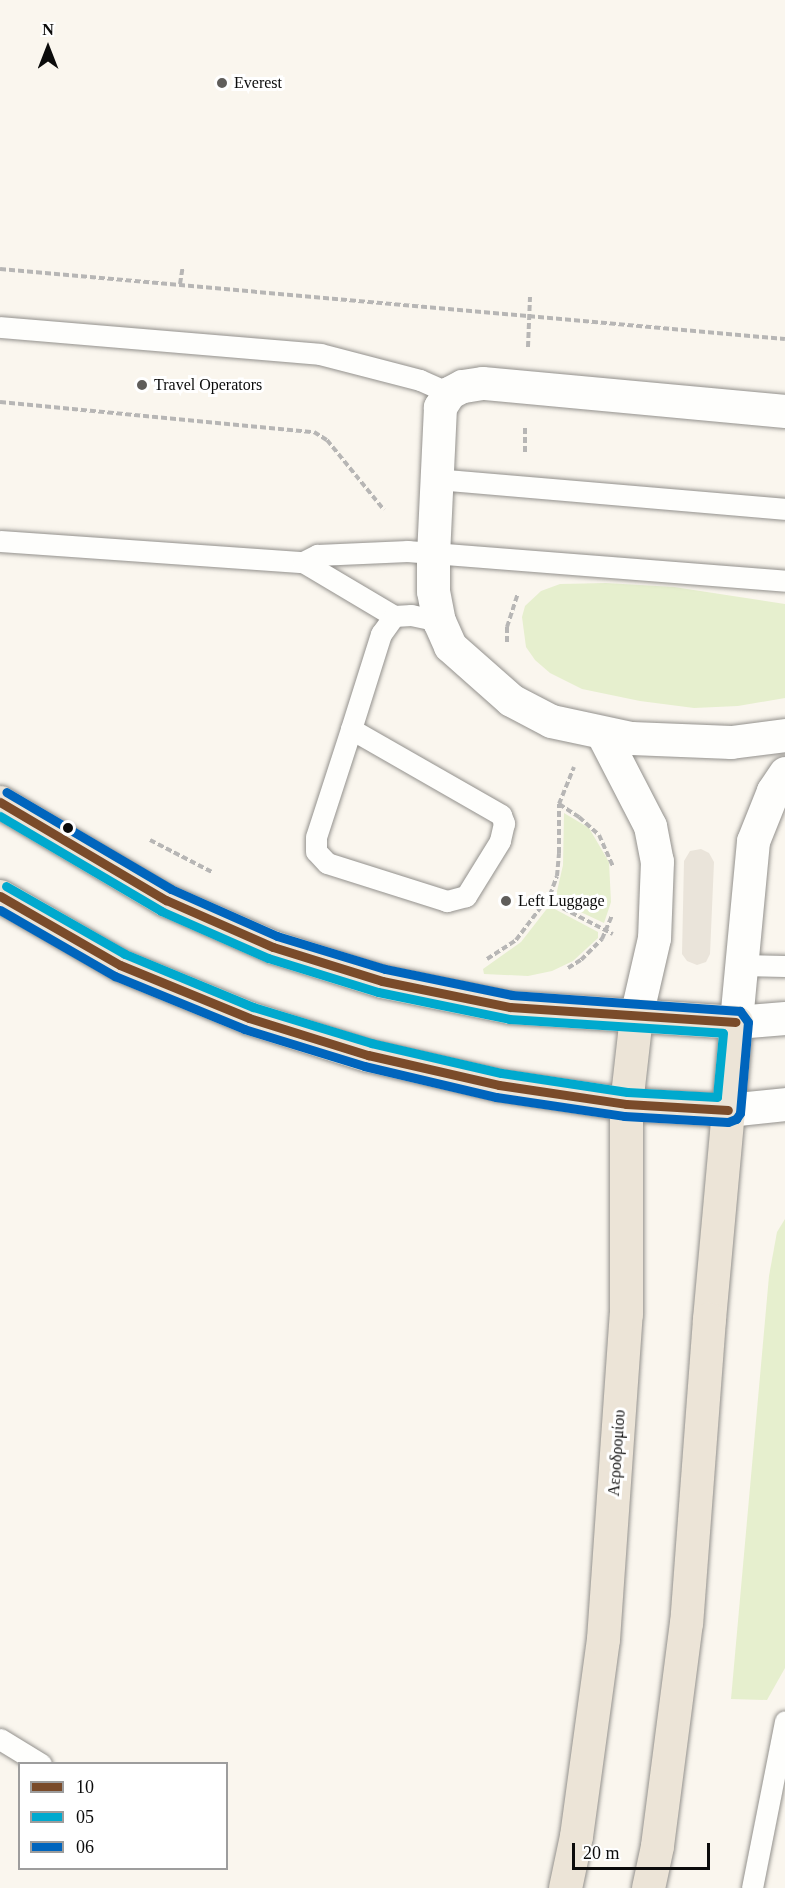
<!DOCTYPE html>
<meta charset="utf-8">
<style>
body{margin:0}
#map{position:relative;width:785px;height:1888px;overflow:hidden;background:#faf6ee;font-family:"Times New Roman",serif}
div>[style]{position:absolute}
.green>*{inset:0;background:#e6efce}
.plaza>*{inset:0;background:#eae4da}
.path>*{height:4px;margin-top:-2px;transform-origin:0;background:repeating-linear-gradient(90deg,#b7b6b5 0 6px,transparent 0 9px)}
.roads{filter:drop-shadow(0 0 2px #93918d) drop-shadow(0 0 2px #93918d)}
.service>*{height:21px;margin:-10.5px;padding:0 10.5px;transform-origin:10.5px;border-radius:10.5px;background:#fefefc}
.minor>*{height:33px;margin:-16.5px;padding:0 16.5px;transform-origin:16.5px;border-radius:16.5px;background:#fefefc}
.primary>*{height:33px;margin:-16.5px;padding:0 16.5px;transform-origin:16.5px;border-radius:16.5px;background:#ece4d7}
.bus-1>*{height:9px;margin:-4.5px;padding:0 4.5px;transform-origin:4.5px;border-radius:4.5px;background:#7a4b2a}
.bus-2>*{height:9px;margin:-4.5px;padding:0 4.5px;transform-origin:4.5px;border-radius:4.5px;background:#00a9ce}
.bus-3>*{height:9px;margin:-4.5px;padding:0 4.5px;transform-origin:4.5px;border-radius:4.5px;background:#0065bd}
.dots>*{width:16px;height:16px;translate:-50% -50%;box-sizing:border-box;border:3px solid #fff;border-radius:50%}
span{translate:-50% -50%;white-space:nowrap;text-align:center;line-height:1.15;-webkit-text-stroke:6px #fff;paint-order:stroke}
.poi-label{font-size:16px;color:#0b0b0b}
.left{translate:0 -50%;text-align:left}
.street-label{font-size:16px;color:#0b0b0b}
.legend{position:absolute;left:18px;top:1762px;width:210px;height:108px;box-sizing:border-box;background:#fff;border:2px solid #9d9d9d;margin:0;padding:8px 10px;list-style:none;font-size:18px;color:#0b0b0b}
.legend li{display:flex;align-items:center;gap:12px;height:30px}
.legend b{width:30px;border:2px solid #9d9d9d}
.north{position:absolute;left:18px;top:18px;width:60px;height:60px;-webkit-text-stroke:4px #fff;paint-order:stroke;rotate:0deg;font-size:16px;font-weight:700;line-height:24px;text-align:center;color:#0b0b0b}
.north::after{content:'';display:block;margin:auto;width:21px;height:27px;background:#0b0b0b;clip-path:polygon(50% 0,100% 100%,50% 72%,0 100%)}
.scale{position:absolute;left:572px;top:1843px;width:138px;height:27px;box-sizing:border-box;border:3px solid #0b0b0b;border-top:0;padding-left:8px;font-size:18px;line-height:21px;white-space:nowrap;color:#0b0b0b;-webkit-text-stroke:4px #fff;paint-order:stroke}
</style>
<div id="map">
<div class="green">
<i style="clip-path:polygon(606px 583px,674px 587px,785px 604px,785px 698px,738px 706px,694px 708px,640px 701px,582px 689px,550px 673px,535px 660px,526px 647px,522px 617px,525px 606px,541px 591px,560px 584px)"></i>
<i style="clip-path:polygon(564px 813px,589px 828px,609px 862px,611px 902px,604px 923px,555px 900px,563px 865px)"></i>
<i style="clip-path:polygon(549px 906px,598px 932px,598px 938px,573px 961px,552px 971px,528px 976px,484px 974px,483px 969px,521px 942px)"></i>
<i style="clip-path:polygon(785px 1219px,785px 1668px,767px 1700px,731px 1699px,769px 1276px,777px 1232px)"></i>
</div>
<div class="plaza">
<i style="clip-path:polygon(701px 849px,709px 853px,714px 862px,710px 954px,706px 962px,697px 965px,687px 961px,682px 954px,684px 861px,690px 851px)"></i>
</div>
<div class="path">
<i style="left:0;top:269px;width:788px;rotate:5.1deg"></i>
<i style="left:180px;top:284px;width:18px;rotate:-81deg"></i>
<i style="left:528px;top:347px;width:50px;rotate:-87.7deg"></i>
<i style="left:0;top:402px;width:315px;rotate:5.5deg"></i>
<i style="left:314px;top:432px;width:15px;rotate:32deg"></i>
<i style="left:327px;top:440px;width:90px;rotate:50.8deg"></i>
<i style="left:525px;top:452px;width:26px;rotate:-90deg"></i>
<i style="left:507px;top:642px;width:15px;rotate:-90deg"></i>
<i style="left:507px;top:627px;width:35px;rotate:-72deg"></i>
<i style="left:559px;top:804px;width:24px;rotate:33deg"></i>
<i style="left:579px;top:817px;width:27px;rotate:42deg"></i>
<i style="left:599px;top:835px;width:35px;rotate:66deg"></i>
<i style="left:150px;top:840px;width:70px;rotate:27.3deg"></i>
<i style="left:547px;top:900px;width:74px;rotate:27.3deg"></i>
<i style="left:487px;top:959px;width:35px;rotate:-33deg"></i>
<i style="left:516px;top:940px;width:56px;rotate:-52.9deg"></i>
<i style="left:550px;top:895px;width:20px;rotate:-70deg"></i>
<i style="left:557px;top:876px;width:23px;rotate:-85deg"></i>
<i style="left:559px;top:853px;width:49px;rotate:-90deg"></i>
<i style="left:559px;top:804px;width:40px;rotate:-68deg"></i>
<i style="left:568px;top:968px;width:15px;rotate:-32deg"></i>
<i style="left:581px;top:960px;width:30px;rotate:-45deg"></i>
<i style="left:602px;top:939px;width:26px;rotate:-67deg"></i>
</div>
<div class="roads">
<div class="service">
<i style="left:0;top:327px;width:321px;rotate:4.8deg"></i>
<i style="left:320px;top:354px;width:103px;rotate:14.6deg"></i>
<i style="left:420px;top:380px;width:32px;rotate:24deg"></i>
<i style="left:436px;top:479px;width:350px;rotate:4.9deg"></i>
<i style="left:0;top:541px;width:304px;rotate:4deg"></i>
<i style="left:303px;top:562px;width:106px;rotate:30.7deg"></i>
<i style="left:303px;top:562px;width:16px;rotate:-27deg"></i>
<i style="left:317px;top:555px;width:91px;rotate:-2.5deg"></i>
<i style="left:408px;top:551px;width:378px;rotate:4.5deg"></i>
<i style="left:351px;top:729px;width:173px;rotate:29.8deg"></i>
<i style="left:501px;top:815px;width:9px;rotate:69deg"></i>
<i style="left:504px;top:823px;width:18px;rotate:103deg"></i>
<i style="left:500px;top:841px;width:65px;rotate:121.7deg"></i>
<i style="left:466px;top:896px;width:20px;rotate:165deg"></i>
<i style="left:447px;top:901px;width:126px;rotate:-162.4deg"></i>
<i style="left:327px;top:863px;width:16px;rotate:-133deg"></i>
<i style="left:316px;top:851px;width:14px;rotate:-90deg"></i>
<i style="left:316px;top:837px;width:114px;rotate:-72deg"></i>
<i style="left:351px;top:729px;width:100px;rotate:-72.5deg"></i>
<i style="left:381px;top:634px;width:22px;rotate:-54deg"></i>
<i style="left:394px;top:616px;width:17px;rotate:-3deg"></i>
<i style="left:411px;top:615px;width:29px;rotate:12deg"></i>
<i style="left:741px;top:965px;width:44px;rotate:1.3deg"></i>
<i style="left:0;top:1739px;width:48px;rotate:31.4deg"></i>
<i style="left:752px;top:1888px;width:170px;rotate:-78.8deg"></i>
</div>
<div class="minor">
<i style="left:785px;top:411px;width:304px;rotate:-174.7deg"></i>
<i style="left:482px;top:383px;width:20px;rotate:171deg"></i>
<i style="left:462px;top:386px;width:15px;rotate:152deg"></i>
<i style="left:449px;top:393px;width:17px;rotate:123deg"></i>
<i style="left:440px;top:407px;width:146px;rotate:92.7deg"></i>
<i style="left:433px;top:553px;width:38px;rotate:90deg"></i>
<i style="left:433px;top:591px;width:31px;rotate:79deg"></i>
<i style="left:439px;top:621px;width:27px;rotate:66deg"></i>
<i style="left:450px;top:646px;width:81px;rotate:41.5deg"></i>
<i style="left:511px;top:700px;width:45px;rotate:27.7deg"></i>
<i style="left:551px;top:721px;width:82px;rotate:12deg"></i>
<i style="left:631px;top:738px;width:100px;rotate:2.3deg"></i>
<i style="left:731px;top:742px;width:54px;rotate:-7.4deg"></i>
<i style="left:602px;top:733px;width:105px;rotate:62.7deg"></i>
<i style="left:650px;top:826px;width:36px;rotate:79deg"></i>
<i style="left:657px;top:861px;width:77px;rotate:92.2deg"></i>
<i style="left:654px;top:938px;width:80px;rotate:103deg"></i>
<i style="left:785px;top:773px;width:22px;rotate:124deg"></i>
<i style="left:773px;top:791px;width:54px;rotate:111.8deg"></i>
<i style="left:753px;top:841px;width:182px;rotate:95.4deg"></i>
<i style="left:736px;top:1022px;width:49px;rotate:-4.7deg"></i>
<i style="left:728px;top:1110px;width:57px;rotate:-6deg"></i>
</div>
<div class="primary">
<i style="left:0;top:802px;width:193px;rotate:30.6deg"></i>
<i style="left:166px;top:900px;width:117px;rotate:23.7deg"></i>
<i style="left:273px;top:947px;width:114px;rotate:17.3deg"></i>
<i style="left:382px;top:981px;width:131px;rotate:11.5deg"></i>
<i style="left:510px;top:1007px;width:226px;rotate:3.8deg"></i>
<i style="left:736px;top:1022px;width:298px;rotate:95.2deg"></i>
<i style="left:709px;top:1319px;width:304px;rotate:94.3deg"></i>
<i style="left:686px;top:1622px;width:226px;rotate:97.4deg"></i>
<i style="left:657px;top:1846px;width:43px;rotate:102.1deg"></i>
<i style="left:0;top:896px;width:138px;rotate:29.9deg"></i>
<i style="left:120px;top:965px;width:139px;rotate:22.3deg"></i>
<i style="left:249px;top:1018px;width:125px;rotate:17.3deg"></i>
<i style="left:368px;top:1055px;width:134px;rotate:12.9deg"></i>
<i style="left:499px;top:1085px;width:128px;rotate:8.5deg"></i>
<i style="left:626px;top:1104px;width:102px;rotate:3.4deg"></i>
<i style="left:565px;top:1888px;width:53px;rotate:-78.1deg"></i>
<i style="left:576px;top:1836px;width:199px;rotate:-82.2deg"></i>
<i style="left:603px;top:1639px;width:326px;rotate:-86deg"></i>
<i style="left:626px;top:1314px;width:210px;rotate:-90deg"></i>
<i style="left:626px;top:1104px;width:89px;rotate:-83.5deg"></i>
</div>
</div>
<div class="bus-1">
<i style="left:0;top:802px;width:193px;rotate:30.6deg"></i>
<i style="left:166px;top:900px;width:117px;rotate:23.7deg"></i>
<i style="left:273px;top:947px;width:114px;rotate:17.3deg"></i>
<i style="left:382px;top:981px;width:131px;rotate:11.5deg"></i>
<i style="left:510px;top:1007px;width:226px;rotate:3.8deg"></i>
<i style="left:0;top:896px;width:138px;rotate:29.9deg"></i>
<i style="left:120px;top:965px;width:139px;rotate:22.3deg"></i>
<i style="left:249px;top:1018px;width:125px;rotate:17.3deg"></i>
<i style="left:368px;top:1055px;width:134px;rotate:12.9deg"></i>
<i style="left:499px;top:1085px;width:128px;rotate:8.5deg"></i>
<i style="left:626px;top:1104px;width:102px;rotate:3.4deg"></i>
</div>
<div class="bus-2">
<i style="left:0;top:816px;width:187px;rotate:30.5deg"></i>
<i style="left:161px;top:911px;width:117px;rotate:23.7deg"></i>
<i style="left:268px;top:958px;width:115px;rotate:17.2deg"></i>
<i style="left:378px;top:992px;width:134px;rotate:11.6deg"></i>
<i style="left:509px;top:1019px;width:214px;rotate:3.7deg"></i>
<i style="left:723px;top:1033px;width:64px;rotate:95.4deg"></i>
<i style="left:717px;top:1097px;width:90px;rotate:-176.8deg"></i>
<i style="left:627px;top:1092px;width:127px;rotate:-171.4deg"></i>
<i style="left:501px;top:1073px;width:133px;rotate:-167deg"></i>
<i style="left:371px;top:1043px;width:123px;rotate:-163deg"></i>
<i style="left:253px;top:1007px;width:139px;rotate:-157.5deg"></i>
<i style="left:125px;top:954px;width:137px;rotate:-150.3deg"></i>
</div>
<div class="bus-3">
<i style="left:0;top:910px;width:133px;rotate:29.9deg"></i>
<i style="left:115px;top:976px;width:139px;rotate:22.3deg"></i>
<i style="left:244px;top:1029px;width:126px;rotate:17.1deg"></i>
<i style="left:364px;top:1066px;width:136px;rotate:13.2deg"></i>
<i style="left:496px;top:1097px;width:129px;rotate:8.4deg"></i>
<i style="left:624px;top:1116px;width:104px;rotate:3.3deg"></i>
<i style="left:728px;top:1122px;width:9px;rotate:-21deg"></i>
<i style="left:736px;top:1119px;width:7px;rotate:-56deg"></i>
<i style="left:740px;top:1113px;width:91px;rotate:-85deg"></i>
<i style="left:748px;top:1022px;width:14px;rotate:-126deg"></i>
<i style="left:740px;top:1011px;width:229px;rotate:-176deg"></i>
<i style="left:512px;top:995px;width:130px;rotate:-168.4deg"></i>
<i style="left:385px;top:969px;width:113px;rotate:-163deg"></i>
<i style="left:277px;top:936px;width:116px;rotate:-156.1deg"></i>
<i style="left:171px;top:889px;width:191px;rotate:-149.5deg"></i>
</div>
<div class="dots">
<i style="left:222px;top:83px;background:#5f5d5a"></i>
<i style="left:142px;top:385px;background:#5f5d5a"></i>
<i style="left:68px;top:828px;background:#0b0b0b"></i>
<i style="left:506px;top:901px;background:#5f5d5a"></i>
</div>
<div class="poi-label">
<span class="left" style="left:234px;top:83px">Everest</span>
<span class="left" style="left:154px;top:385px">Travel Operators</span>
<span class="left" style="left:518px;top:901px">Left Luggage</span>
</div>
<div class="street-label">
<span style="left:617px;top:1453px;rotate:-86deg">Αεροδρομίου</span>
</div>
<ul class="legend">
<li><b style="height:8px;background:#7a4b2a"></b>10</li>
<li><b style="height:8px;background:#00a9ce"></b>05</li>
<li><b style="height:8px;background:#0065bd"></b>06</li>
</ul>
<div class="north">N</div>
<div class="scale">20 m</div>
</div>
